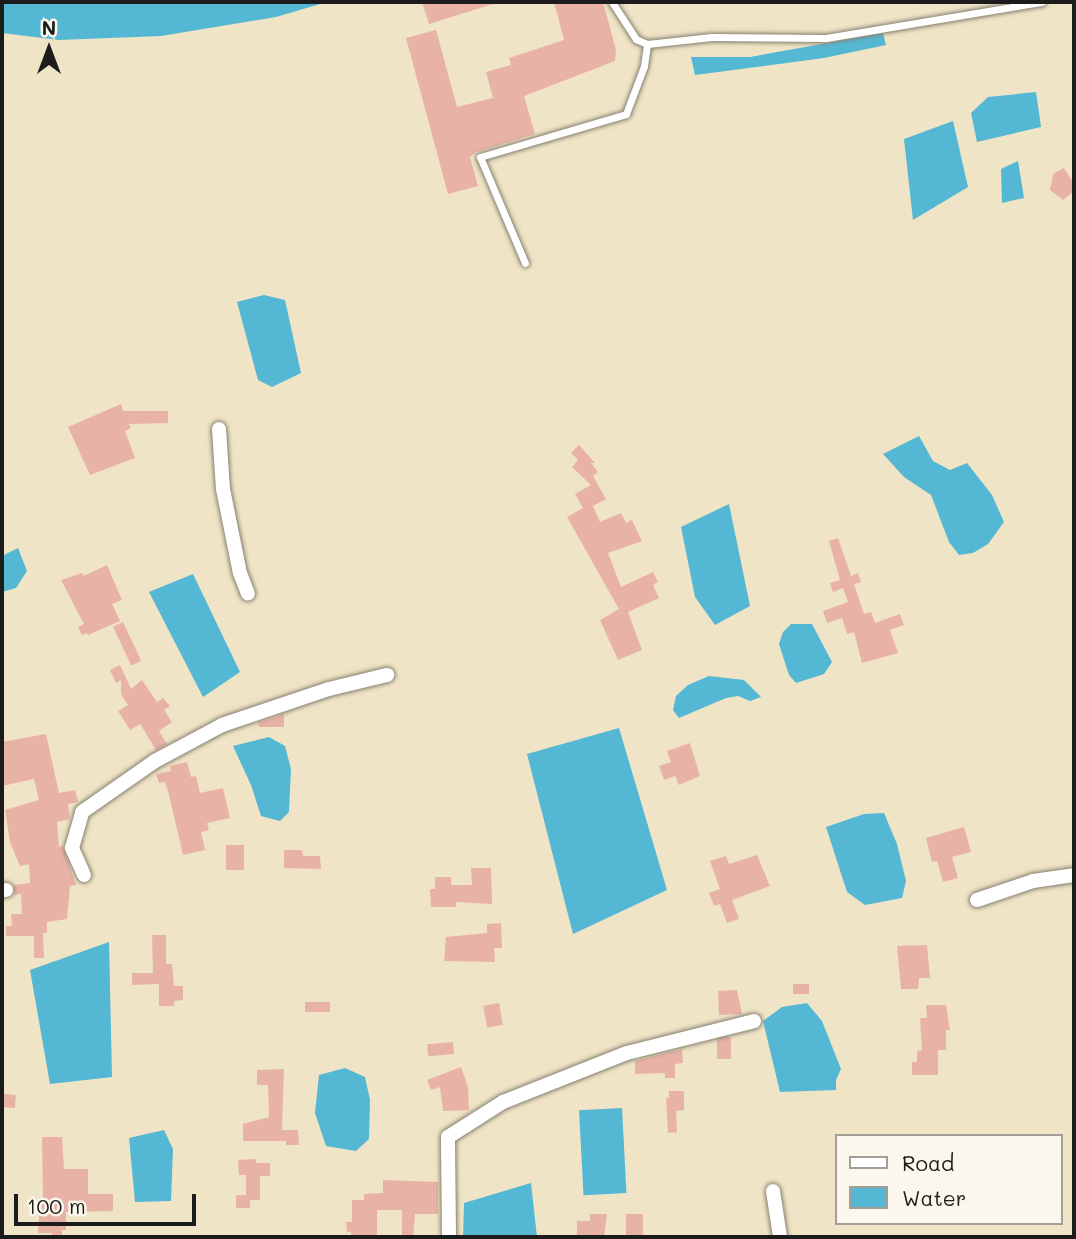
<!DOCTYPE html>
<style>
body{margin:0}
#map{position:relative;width:1076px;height:1239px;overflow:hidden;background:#f0e4c6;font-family:Mali,sans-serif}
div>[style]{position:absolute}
.water>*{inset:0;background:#54b7d3;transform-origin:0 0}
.building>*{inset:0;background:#e9b2a6;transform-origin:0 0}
.roads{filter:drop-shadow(0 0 2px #868071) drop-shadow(0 0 2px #868071)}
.lane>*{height:7px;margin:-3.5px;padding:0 3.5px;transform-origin:3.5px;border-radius:3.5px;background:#fff}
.street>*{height:14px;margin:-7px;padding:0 7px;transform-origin:7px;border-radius:7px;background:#fff}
span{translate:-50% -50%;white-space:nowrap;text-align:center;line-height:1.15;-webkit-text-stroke:5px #fbf7ec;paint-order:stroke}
.frame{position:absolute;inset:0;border:4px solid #1c1c1c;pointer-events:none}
.legend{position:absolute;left:835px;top:1134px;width:228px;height:91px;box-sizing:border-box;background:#fbf7ec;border:2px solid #a29f99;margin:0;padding:9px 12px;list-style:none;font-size:21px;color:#1c1c1c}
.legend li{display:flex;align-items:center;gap:14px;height:35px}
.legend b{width:35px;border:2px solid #a29f99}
.north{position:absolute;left:14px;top:14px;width:70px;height:70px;-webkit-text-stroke:5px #fbf7ec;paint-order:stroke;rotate:0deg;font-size:19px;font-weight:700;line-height:28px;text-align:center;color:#1c1c1c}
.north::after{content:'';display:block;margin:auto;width:24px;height:32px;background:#1c1c1c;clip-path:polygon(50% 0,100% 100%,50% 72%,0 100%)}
.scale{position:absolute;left:14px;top:1194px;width:182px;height:32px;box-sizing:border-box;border:4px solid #1c1c1c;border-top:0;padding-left:9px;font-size:21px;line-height:24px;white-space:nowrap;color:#1c1c1c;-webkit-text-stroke:5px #fbf7ec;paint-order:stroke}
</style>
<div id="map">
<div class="water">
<i style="clip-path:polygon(2px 2px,327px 2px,276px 17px,161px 36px,59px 40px,2px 33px)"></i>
<i style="clip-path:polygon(883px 33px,886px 45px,824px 58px,695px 75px,691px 57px,750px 57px)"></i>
<i style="clip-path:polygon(1036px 92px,1041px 127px,977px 142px,971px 113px,988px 97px)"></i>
<i style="clip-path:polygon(953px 121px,968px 187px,913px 220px,904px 139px)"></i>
<i style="clip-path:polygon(1018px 161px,1024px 198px,1002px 203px,1001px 169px)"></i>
<i style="clip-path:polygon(264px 295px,285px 300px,301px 373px,272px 387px,258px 380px,237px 302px)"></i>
<i style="clip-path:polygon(919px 436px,933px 461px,950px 470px,967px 463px,992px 495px,1004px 522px,988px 544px,973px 553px,959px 555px,949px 542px,931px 495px,904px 477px,883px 454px)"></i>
<i style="clip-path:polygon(729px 504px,750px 606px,715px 625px,695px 597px,681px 527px)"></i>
<i style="clip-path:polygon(18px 548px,27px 571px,16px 588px,2px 592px,2px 556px)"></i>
<i style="clip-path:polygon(193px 574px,240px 672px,203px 697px,149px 592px)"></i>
<i style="clip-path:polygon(791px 624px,812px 624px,832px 662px,824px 674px,796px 683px,789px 675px,779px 644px,783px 632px)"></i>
<i style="clip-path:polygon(709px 676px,744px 680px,761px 697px,750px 701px,738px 696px,726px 698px,679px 718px,673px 710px,676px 696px,688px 685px)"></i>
<i style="clip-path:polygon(619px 728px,667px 890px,573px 934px,527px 754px)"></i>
<i style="clip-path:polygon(269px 737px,285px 746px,291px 769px,289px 812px,280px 821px,261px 816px,251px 785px,233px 746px)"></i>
<i style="clip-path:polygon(884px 813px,897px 844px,906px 881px,902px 898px,865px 905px,847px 892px,826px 827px,864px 814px)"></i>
<i style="clip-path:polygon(109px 942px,112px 1077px,50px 1084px,30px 970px)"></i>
<i style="clip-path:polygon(807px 1003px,822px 1021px,841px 1069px,836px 1080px,836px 1090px,780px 1092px,763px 1021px,782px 1007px)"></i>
<i style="clip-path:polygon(345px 1068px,365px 1077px,370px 1100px,369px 1139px,356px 1151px,326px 1146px,315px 1113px,319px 1075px)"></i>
<i style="left:622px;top:1108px;width:85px;height:43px;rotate:87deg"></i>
<i style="clip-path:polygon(164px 1130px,173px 1149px,171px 1201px,135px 1202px,129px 1138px)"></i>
<i style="clip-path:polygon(531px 1183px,537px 1237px,463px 1237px,464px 1203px)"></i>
</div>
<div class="building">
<i style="clip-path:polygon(422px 2px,493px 2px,493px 4px,429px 24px)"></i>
<i style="clip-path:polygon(554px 2px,603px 2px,616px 50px,615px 61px,524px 96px,535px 134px,476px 152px,470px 157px,478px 186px,448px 194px,406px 38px,436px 30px,457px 107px,493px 98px,486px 72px,511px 65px,509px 58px,564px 40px)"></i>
<i style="clip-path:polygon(1064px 168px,1074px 184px,1074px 191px,1063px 200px,1050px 190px,1053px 174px)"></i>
<i style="clip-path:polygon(121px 404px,123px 411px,168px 411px,168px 423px,129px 424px,131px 428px,125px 431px,135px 458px,90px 475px,68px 427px)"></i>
<i style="clip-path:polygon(579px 445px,595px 463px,591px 463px,598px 472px,593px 476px,606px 499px,593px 506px,600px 522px,621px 513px,626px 523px,632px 520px,642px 541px,608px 553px,621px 587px,653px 572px,658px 582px,653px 585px,659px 598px,628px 612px,642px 650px,618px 660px,600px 620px,619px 609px,567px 517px,583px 508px,575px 494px,591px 485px,572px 467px,578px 460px,571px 453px)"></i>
<i style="clip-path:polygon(838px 538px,851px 576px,858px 573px,861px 582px,854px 584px,864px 614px,871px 612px,875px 623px,900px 614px,904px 625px,890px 630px,898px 653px,862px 663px,854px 632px,847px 634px,842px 618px,827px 623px,823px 611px,848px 602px,843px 588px,833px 592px,830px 583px,840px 580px,829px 541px)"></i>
<i style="clip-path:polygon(107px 565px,122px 600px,112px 604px,120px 621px,88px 635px,87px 633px,82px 635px,78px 627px,84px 624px,61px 580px,82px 573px,84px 576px)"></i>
<i style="left:123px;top:622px;width:43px;height:11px;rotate:65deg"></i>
<i style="clip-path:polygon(120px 665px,131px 689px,142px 680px,157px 702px,163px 698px,170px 706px,164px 710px,172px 722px,159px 731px,167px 744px,156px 750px,140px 724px,130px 730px,118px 711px,128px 705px,121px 694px,121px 680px,116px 683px,110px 670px)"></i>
<i style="clip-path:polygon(284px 714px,284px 727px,259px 727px,258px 723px)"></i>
<i style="clip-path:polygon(46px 734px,59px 793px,75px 790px,78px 802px,68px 804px,70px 819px,57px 822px,59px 847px,63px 846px,76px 885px,70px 886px,67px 919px,47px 922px,47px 933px,43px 933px,44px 958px,34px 958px,34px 936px,6px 936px,6px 926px,12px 926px,11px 914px,22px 914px,21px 894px,14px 895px,14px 885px,30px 883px,29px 864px,20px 866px,10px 842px,5px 810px,39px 800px,34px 779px,2px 786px,2px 742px)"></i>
<i style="clip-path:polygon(690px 743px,700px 776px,679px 785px,675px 776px,664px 780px,659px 766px,671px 762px,667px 751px)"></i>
<i style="clip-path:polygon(187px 762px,191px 777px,196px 776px,200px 793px,223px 788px,230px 818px,207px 823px,209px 830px,201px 832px,205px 850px,183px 855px,168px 791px,165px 782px,159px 783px,156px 774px,171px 771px,170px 766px)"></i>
<i style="clip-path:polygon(964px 827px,971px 852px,952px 857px,958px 878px,943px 882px,937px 861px,932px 862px,926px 838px)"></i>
<i style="left:226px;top:845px;width:18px;height:25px"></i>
<i style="clip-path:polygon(284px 850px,302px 850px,303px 856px,320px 856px,321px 869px,284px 868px)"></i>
<i style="clip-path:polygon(757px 855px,770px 886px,732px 900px,739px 919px,727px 923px,720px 904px,714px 906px,709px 893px,720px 889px,710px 861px,726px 856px,729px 864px)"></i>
<i style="clip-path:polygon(471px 868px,491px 868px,492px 904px,456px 902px,456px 907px,431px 907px,430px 889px,435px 889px,435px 877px,451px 877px,451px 885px,472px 885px)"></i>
<i style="clip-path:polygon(501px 923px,502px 948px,494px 948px,495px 962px,444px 961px,446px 937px,487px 933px,487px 924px)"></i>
<i style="clip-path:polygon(152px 935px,166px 935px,166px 964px,172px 964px,174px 986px,183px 986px,183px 1000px,174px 1001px,174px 1006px,159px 1006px,159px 984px,132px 985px,132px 973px,153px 973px)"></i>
<i style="clip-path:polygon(927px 945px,930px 978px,919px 978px,918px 989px,901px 989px,897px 946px)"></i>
<i style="left:793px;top:984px;width:16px;height:10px"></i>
<i style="clip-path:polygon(737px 990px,742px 1014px,719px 1015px,718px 991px)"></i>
<i style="left:330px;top:1002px;width:10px;height:25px;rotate:90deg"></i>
<i style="left:499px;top:1003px;width:22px;height:16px;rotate:80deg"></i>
<i style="clip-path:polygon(926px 1005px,946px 1005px,950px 1030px,946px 1030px,946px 1050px,938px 1050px,938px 1075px,912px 1075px,912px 1062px,917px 1062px,917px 1051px,922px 1050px,920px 1018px,927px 1018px)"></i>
<i style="left:731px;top:1037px;width:22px;height:14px;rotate:90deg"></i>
<i style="left:453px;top:1042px;width:12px;height:26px;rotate:85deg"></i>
<i style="clip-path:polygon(682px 1049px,683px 1063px,675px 1064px,675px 1078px,665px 1078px,665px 1073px,635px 1074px,635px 1061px)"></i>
<i style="clip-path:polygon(461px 1067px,468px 1087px,469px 1110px,443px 1111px,440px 1087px,431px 1090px,427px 1080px)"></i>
<i style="clip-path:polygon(284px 1069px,282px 1130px,298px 1130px,299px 1145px,286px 1145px,286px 1141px,243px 1141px,243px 1124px,269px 1117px,268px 1085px,257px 1085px,257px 1070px)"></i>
<i style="clip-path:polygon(669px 1091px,684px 1091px,684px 1110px,676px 1111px,677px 1132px,668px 1133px,666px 1098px,669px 1098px)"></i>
<i style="left:4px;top:1094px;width:12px;height:13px;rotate:5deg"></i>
<i style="clip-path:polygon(42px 1137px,62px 1137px,64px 1169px,88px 1169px,88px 1194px,113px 1194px,113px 1211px,66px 1212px,66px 1230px,62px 1230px,62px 1237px,52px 1237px,52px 1233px,38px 1233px,40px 1201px,43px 1201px)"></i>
<i style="clip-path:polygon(256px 1159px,256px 1163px,270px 1163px,270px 1176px,260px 1176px,260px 1200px,250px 1200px,250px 1208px,236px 1208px,236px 1195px,246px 1195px,246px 1175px,239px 1175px,238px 1160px)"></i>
<i style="clip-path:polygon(383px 1180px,438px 1182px,438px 1214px,415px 1214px,413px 1237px,402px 1237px,402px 1210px,377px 1210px,377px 1237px,351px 1237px,351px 1232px,347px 1232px,346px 1222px,352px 1222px,352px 1200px,364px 1200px,364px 1194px,383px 1193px)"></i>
<i style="clip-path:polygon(590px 1214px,607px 1214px,604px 1237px,577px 1237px,577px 1221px,590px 1221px)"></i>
<i style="left:626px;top:1214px;width:17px;height:23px"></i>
</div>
<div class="roads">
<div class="lane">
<i style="left:647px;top:44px;width:65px;rotate:-6.1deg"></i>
<i style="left:712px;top:37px;width:114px;rotate:0.5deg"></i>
<i style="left:826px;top:38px;width:219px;rotate:-9.5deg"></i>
<i style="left:525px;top:263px;width:115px;rotate:-113deg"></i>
<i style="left:480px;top:157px;width:152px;rotate:-16.4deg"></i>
<i style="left:626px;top:114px;width:51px;rotate:-69.4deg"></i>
<i style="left:644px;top:66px;width:22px;rotate:-82deg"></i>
<i style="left:647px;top:44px;width:12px;rotate:-156deg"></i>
<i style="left:636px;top:39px;width:44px;rotate:-123deg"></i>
</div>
<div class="street">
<i style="left:219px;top:429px;width:60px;rotate:86.2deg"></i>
<i style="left:223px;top:489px;width:86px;rotate:78.6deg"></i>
<i style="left:240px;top:573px;width:22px;rotate:69deg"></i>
<i style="left:84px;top:875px;width:30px;rotate:-114deg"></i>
<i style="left:72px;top:848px;width:37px;rotate:-74deg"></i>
<i style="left:82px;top:812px;width:89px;rotate:-34.9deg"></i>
<i style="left:155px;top:761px;width:76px;rotate:-28.2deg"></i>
<i style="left:222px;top:725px;width:113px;rotate:-18.6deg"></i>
<i style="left:329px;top:689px;width:60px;rotate:-13.6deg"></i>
<i style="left:2px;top:890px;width:4px"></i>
<i style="left:977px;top:900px;width:59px;rotate:-18.7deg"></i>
<i style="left:1033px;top:881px;width:41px;rotate:-8.3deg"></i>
<i style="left:773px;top:1191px;width:47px;rotate:81.3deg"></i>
<i style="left:449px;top:1237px;width:100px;rotate:-90.6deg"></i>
<i style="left:448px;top:1137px;width:65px;rotate:-32.5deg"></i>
<i style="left:503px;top:1102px;width:133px;rotate:-21.6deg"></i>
<i style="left:627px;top:1053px;width:131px;rotate:-14.1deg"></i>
</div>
</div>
<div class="frame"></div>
<ul class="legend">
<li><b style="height:9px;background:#fff"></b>Road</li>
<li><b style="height:19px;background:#54b7d3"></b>Water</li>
</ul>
<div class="north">N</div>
<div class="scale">100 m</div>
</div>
